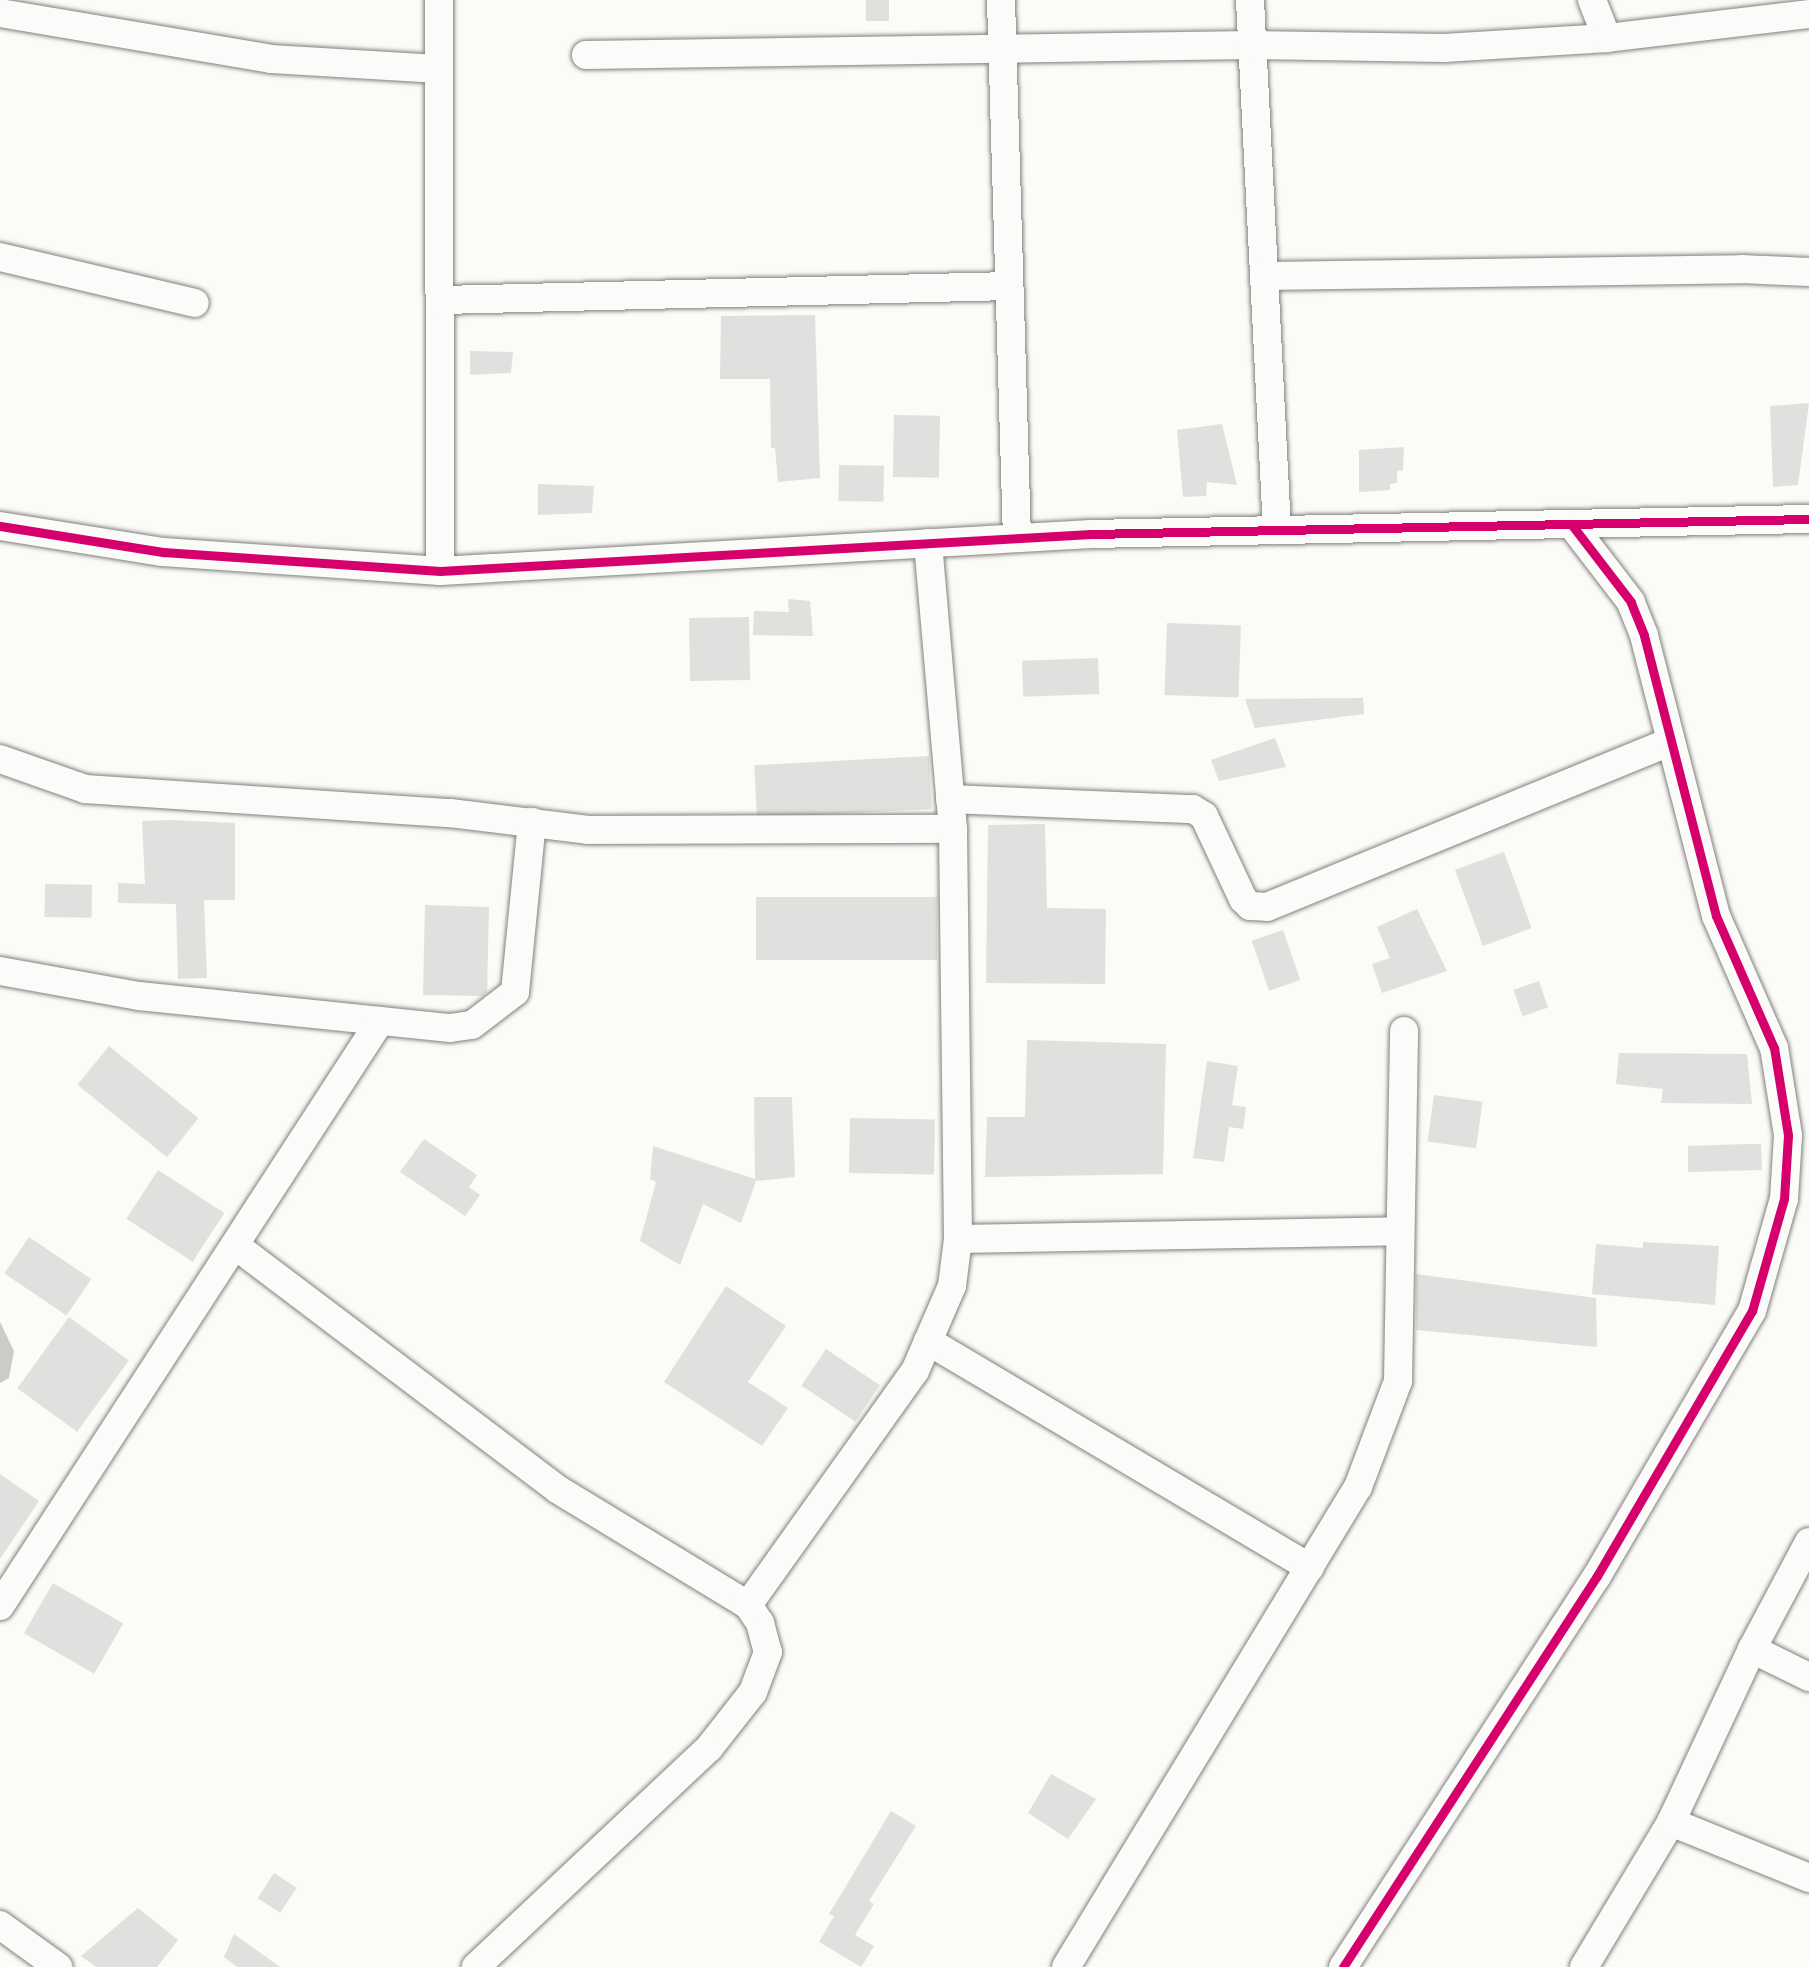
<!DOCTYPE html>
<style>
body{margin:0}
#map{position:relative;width:1809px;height:1967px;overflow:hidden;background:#fcfbf8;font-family:"Playpen Sans",sans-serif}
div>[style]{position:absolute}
.water>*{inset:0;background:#cccbc7}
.building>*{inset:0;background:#e1e0de;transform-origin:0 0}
.roads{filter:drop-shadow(0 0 2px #81807f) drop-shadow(0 0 2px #81807f)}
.minor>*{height:28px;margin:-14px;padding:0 14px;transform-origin:14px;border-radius:14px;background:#fbfbf9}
.cycleway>*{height:9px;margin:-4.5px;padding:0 4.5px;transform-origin:4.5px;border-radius:4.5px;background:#d6006c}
span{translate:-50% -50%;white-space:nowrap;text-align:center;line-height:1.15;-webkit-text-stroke:6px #fdfcf7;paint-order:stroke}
</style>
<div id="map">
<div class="water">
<i style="clip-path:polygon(0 1322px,14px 1351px,9px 1378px,0 1383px)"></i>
</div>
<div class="building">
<i style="left:866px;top:0;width:23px;height:21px"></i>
<i style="clip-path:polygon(815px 315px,820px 478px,778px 482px,775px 448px,771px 448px,770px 379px,720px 379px,721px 316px)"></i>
<i style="clip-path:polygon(470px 351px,513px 352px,511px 373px,470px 375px)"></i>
<i style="clip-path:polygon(1809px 403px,1798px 485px,1773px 487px,1770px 406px)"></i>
<i style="left:894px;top:415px;width:46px;height:62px;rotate:1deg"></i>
<i style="clip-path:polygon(1222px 424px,1237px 485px,1207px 482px,1206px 496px,1183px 497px,1177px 430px)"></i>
<i style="clip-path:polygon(1404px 447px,1403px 470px,1397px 471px,1397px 483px,1390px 484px,1390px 490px,1359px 492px,1359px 450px)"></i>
<i style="left:839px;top:465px;width:45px;height:36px;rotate:1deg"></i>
<i style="clip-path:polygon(538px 484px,594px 486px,592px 513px,538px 515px)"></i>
<i style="clip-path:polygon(788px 599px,810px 601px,813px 636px,753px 635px,754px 611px,789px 612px)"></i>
<i style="left:749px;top:617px;width:63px;height:60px;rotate:89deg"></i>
<i style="left:1167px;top:623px;width:74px;height:72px;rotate:2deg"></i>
<i style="left:1098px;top:658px;width:36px;height:76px;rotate:88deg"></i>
<i style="clip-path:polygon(1363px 698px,1364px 714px,1255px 728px,1245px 699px)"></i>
<i style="clip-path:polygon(1275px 738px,1286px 767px,1219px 781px,1211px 760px)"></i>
<i style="left:929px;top:756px;width:53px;height:175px;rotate:87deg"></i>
<i style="clip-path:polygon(170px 820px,235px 823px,235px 900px,204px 900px,207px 978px,178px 979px,176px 904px,118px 903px,118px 883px,145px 884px,142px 821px)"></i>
<i style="clip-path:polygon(1045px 824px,1047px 908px,1106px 909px,1105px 984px,986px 983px,988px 825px)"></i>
<i style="left:1504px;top:852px;width:81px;height:52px;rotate:70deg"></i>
<i style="left:45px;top:884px;width:47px;height:33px;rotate:1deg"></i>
<i style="left:756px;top:897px;width:181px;height:63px"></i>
<i style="clip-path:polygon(425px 905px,489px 907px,487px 992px,483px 996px,423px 995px)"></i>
<i style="clip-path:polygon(1417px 909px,1447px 971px,1382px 993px,1372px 964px,1390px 958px,1377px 927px)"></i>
<i style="left:1283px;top:930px;width:53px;height:33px;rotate:71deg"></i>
<i style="left:1539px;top:981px;width:28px;height:27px;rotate:71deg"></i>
<i style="clip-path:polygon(1027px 1040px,1166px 1044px,1163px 1174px,985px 1177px,987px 1117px,1025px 1117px)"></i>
<i style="left:109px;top:1046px;width:115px;height:50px;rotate:39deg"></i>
<i style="clip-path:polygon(1619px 1053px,1747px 1054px,1752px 1104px,1661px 1103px,1663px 1089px,1616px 1084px)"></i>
<i style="clip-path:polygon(1207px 1061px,1238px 1066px,1232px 1105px,1246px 1107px,1243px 1129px,1229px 1127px,1224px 1162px,1193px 1158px)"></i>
<i style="left:1434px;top:1095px;width:49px;height:47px;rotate:8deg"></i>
<i style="clip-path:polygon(754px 1097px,792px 1097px,795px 1177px,756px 1181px,741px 1223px,703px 1204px,680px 1265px,640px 1241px,656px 1182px,650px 1179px,653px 1146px,755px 1179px)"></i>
<i style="left:850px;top:1118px;width:85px;height:55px;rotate:1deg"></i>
<i style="clip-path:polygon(424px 1139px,477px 1175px,469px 1187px,480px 1195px,465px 1216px,400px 1172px)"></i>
<i style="clip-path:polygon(1747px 1144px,1761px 1144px,1762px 1170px,1688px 1172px,1688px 1146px)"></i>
<i style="left:158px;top:1170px;width:79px;height:58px;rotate:33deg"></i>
<i style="left:29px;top:1237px;width:75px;height:44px;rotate:34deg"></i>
<i style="clip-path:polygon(1643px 1242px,1719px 1246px,1715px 1305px,1592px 1294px,1596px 1244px,1643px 1248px)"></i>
<i style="clip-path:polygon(1416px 1274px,1596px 1298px,1597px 1347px,1416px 1330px)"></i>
<i style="clip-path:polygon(726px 1286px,786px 1326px,748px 1382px,788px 1408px,762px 1446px,664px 1382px)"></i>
<i style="left:69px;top:1317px;width:74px;height:88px;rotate:36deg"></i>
<i style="left:826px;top:1349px;width:65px;height:44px;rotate:34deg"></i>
<i style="clip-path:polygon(0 1474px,39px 1501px,0 1559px)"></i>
<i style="left:53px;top:1583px;width:81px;height:58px;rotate:30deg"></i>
<i style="clip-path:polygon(1051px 1774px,1096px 1799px,1068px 1839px,1028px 1813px)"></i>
<i style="clip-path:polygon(891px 1811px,916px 1826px,869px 1901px,874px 1904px,855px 1935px,874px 1946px,861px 1967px,819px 1942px,834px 1916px,829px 1914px)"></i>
<i style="left:274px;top:1873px;width:27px;height:30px;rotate:33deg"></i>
<i style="clip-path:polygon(138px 1908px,178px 1940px,157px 1967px,96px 1967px,81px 1956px)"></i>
<i style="clip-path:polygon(234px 1934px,280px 1967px,237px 1967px,224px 1957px)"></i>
</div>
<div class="roads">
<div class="minor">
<i style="left:439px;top:0;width:571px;rotate:89.9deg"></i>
<i style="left:1001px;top:0;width:538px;rotate:88.3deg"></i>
<i style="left:1250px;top:0;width:531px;rotate:87.08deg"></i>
<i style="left:1592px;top:0;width:41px;rotate:68.5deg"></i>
<i style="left:0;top:13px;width:275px;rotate:9.6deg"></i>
<i style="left:271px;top:59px;width:168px;rotate:3.4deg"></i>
<i style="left:586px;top:55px;width:666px;rotate:-0.86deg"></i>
<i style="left:1252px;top:45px;width:192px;rotate:0.9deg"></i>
<i style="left:1444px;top:48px;width:163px;rotate:-3.5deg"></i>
<i style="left:1607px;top:38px;width:203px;rotate:-6.8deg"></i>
<i style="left:0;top:257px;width:200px;rotate:13.3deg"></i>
<i style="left:1266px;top:276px;width:476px;rotate:-0.8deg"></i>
<i style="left:1742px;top:269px;width:67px;rotate:2.6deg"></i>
<i style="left:442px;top:300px;width:567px;rotate:-1.41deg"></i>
<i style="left:0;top:526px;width:165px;rotate:9.1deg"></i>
<i style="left:163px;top:552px;width:278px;rotate:3.9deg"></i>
<i style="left:440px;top:571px;width:652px;rotate:-3.25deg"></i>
<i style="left:1091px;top:534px;width:718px;rotate:-1.2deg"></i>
<i style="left:0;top:759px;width:90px;rotate:19.4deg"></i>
<i style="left:85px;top:789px;width:366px;rotate:3.8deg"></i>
<i style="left:450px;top:813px;width:139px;rotate:7deg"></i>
<i style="left:588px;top:830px;width:365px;rotate:-0.2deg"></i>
<i style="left:950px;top:799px;width:243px;rotate:2.4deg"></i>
<i style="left:1193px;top:809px;width:13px;rotate:32deg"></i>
<i style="left:1204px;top:816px;width:92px;rotate:64.8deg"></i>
<i style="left:1243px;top:899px;width:10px;rotate:45deg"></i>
<i style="left:1250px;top:906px;width:17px;rotate:3deg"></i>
<i style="left:1267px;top:907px;width:435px;rotate:-22.3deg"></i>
<i style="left:0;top:971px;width:141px;rotate:10.2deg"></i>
<i style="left:139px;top:996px;width:313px;rotate:5.9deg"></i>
<i style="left:450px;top:1028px;width:22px;rotate:-8deg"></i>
<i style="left:472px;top:1025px;width:54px;rotate:-37.5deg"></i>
<i style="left:515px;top:992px;width:171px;rotate:-84.3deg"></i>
<i style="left:958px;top:1239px;width:442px;rotate:-1deg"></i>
<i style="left:236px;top:1246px;width:403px;rotate:37.1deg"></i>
<i style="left:557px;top:1489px;width:223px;rotate:31.3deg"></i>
<i style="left:748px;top:1605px;width:22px;rotate:56deg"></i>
<i style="left:760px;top:1623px;width:30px;rotate:75deg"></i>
<i style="left:768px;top:1652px;width:43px;rotate:110.6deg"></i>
<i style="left:753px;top:1692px;width:71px;rotate:128.2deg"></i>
<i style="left:709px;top:1748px;width:320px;rotate:136.8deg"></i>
<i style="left:928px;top:1341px;width:444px;rotate:30.7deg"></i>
<i style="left:748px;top:1605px;width:287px;rotate:-54.5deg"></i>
<i style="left:915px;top:1371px;width:93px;rotate:-66.5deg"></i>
<i style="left:952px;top:1286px;width:47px;rotate:-82.7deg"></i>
<i style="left:958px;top:1239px;width:410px;rotate:-90.7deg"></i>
<i style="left:953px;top:829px;width:287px;rotate:-95deg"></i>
<i style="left:0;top:1606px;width:698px;rotate:-56.99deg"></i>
<i style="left:1752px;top:1649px;width:64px;rotate:26.2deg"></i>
<i style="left:1671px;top:1822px;width:149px;rotate:22.1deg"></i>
<i style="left:0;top:1925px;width:72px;rotate:35.9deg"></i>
<i style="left:1066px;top:1967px;width:562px;rotate:-58.69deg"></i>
<i style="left:1358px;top:1487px;width:113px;rotate:-69.3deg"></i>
<i style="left:1398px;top:1381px;width:350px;rotate:-89deg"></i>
<i style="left:1343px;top:1967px;width:466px;rotate:-57deg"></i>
<i style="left:1597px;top:1576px;width:307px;rotate:-59.7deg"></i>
<i style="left:1752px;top:1311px;width:116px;rotate:-74.1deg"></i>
<i style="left:1784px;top:1199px;width:64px;rotate:-86.4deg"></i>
<i style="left:1788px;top:1135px;width:88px;rotate:-99.1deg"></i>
<i style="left:1774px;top:1048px;width:144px;rotate:-113.7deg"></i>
<i style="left:1716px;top:916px;width:290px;rotate:-104.4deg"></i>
<i style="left:1644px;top:635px;width:35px;rotate:-112deg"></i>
<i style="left:1631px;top:602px;width:97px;rotate:-127.5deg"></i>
<i style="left:1584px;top:1967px;width:169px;rotate:-59deg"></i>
<i style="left:1671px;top:1822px;width:191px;rotate:-64.9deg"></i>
<i style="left:1752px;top:1649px;width:121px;rotate:-62deg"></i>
</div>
</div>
<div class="cycleway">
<i style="left:0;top:526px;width:165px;rotate:9.1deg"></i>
<i style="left:163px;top:552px;width:278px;rotate:3.9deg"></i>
<i style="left:440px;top:571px;width:652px;rotate:-3.25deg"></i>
<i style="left:1091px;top:534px;width:718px;rotate:-1.2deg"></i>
<i style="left:1343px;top:1967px;width:466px;rotate:-57deg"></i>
<i style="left:1597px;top:1576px;width:307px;rotate:-59.7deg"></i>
<i style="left:1752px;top:1311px;width:116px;rotate:-74.1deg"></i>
<i style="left:1784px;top:1199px;width:64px;rotate:-86.4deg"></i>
<i style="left:1788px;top:1135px;width:88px;rotate:-99.1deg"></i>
<i style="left:1774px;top:1048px;width:144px;rotate:-113.7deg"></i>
<i style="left:1716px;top:916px;width:290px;rotate:-104.4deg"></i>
<i style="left:1644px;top:635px;width:35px;rotate:-112deg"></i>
<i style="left:1631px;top:602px;width:97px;rotate:-127.5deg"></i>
</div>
</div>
